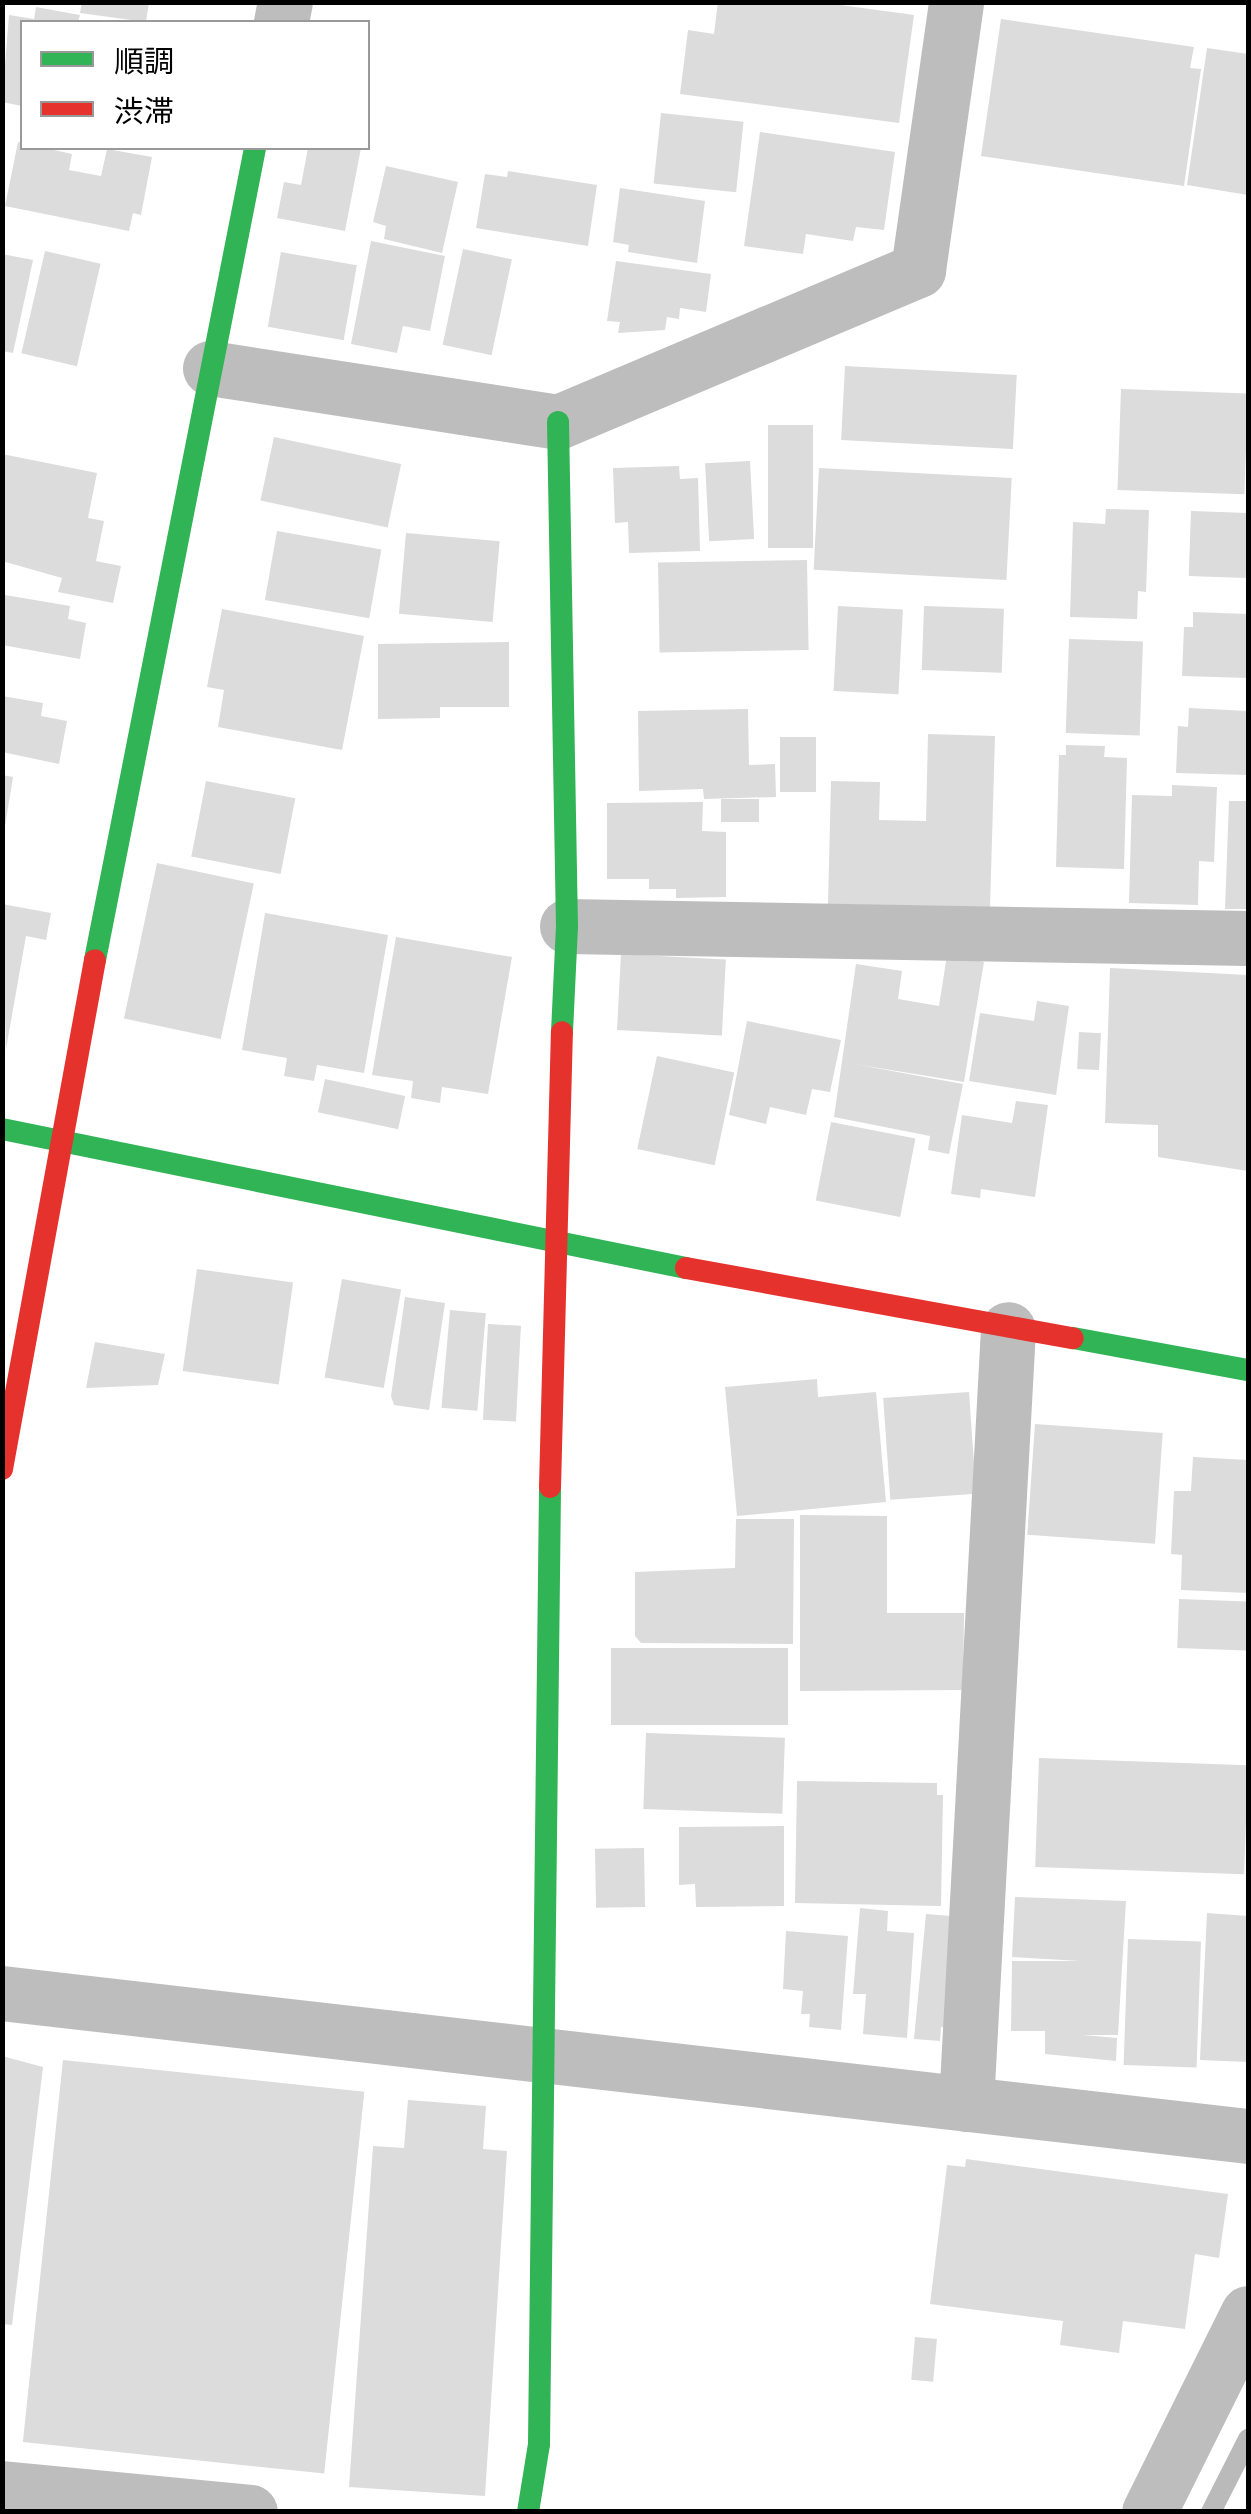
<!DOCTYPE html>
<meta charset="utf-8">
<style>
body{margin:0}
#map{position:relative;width:1251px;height:2514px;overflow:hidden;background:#fff;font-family:Rubik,"Noto Sans JP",sans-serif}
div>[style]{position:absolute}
.stream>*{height:20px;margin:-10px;padding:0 10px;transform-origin:10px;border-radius:10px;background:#bababa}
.building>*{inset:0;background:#dcdcdc;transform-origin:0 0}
.street>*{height:55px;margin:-27.5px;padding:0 27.5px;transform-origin:27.5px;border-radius:27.5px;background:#bdbdbd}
.fast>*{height:22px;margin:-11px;padding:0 11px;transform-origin:11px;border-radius:11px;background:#30b455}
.jam>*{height:22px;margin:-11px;padding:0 11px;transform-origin:11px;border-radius:11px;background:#e5322d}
span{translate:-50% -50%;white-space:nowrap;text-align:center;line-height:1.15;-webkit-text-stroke:8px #fff;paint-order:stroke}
.frame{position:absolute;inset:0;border:5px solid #000;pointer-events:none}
.legend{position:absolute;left:20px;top:20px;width:350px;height:130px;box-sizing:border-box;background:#fff;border:2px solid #999;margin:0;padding:12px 18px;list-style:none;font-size:30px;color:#000}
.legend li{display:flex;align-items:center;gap:20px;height:50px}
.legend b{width:50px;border:2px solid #999}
</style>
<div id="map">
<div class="stream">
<i style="left:1211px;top:2512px;width:82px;rotate:-63.1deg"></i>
</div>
<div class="building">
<i style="clip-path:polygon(82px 2px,149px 2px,146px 22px,80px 13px)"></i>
<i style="clip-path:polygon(718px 2px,818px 2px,914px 15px,899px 123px,680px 94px,688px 30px,714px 34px)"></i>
<i style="clip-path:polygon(36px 7px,80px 15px,78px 22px,22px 22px,22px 106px,2px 102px,9px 15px,34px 19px)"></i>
<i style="clip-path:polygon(1001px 19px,1194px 47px,1190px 68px,1201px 69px,1184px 186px,981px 156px)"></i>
<i style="clip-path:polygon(1207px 48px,1248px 54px,1248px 195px,1187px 185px)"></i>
<i style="left:661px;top:113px;width:83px;height:71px;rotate:6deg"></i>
<i style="clip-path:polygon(760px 132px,895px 152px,884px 230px,856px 227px,853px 241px,806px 234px,803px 254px,744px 246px)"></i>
<i style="clip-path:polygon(18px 142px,72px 154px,69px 170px,101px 176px,107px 149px,152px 157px,141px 215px,133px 213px,129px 231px,5px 206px)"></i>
<i style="clip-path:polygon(308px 148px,361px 148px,345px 231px,277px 218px,284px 182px,301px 185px)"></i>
<i style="clip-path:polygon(386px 166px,458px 182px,442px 253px,384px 239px,386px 226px,373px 222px)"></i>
<i style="clip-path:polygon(508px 171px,597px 185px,588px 246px,476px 228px,485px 174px,507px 177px)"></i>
<i style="clip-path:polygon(620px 188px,705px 201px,697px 263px,628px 252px,629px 245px,613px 242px)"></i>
<i style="clip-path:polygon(371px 241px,445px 256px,430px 331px,403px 326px,397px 353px,351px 344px)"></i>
<i style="left:463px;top:249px;width:50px;height:98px;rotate:12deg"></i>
<i style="left:45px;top:251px;width:57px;height:105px;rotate:13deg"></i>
<i style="left:281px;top:252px;width:77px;height:76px;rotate:10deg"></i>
<i style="clip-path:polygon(2px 254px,33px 260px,13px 353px,2px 351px)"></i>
<i style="clip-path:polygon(616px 261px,711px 274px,706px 312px,680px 308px,679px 319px,667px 317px,665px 330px,618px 333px,620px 322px,607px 321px)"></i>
<i style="left:845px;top:366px;width:172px;height:74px;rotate:3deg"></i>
<i style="left:1121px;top:389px;width:127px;height:101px;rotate:2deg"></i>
<i style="left:768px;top:425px;width:45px;height:123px"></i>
<i style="left:274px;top:437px;width:130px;height:65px;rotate:12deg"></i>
<i style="clip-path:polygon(2px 454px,97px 473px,88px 518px,104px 521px,96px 561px,121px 566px,113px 603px,58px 592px,62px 578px,2px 561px)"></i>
<i style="left:750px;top:461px;width:78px;height:45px;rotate:87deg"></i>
<i style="clip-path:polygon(679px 466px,680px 479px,698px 478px,700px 551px,629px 553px,628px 522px,615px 523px,613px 468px)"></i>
<i style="left:819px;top:468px;width:193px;height:102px;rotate:3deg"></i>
<i style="clip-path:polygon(1106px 509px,1149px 510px,1146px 592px,1138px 591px,1137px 619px,1070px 617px,1073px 522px,1105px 524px)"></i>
<i style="left:1191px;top:511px;width:57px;height:65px;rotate:2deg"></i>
<i style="left:277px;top:531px;width:106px;height:70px;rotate:10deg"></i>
<i style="left:406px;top:533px;width:94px;height:81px;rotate:5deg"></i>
<i style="left:807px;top:560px;width:90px;height:149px;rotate:89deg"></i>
<i style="clip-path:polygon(5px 595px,70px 606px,68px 619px,86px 623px,80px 659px,2px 645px)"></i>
<i style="left:838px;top:606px;width:65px;height:85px;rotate:3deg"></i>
<i style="left:924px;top:606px;width:80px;height:64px;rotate:2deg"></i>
<i style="clip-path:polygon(222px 609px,364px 636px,342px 750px,218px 727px,224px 690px,207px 687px)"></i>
<i style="clip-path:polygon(1193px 612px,1248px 614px,1248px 678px,1182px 676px,1184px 627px,1193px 627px)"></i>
<i style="left:1069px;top:639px;width:74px;height:94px;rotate:2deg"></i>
<i style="clip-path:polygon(509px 642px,509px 707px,440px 707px,440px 718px,378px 719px,378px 644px)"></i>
<i style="clip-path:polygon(2px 696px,43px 703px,41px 716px,67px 721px,59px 764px,2px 752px)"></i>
<i style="clip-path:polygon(1189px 708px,1248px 711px,1248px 775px,1176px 773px,1178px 726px,1188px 727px)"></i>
<i style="clip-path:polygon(748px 709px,749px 765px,775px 764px,776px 797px,704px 799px,703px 789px,639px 791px,638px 711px)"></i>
<i style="clip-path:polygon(928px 734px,995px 736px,990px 908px,828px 904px,831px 781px,880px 782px,879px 820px,926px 821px)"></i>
<i style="left:780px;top:737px;width:36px;height:55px"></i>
<i style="clip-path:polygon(1066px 745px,1105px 746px,1104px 757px,1127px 758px,1124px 869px,1056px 867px,1059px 755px,1066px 755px)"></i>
<i style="clip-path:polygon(2px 775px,13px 777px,5px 826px,2px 826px)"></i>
<i style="left:206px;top:781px;width:91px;height:77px;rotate:11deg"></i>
<i style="clip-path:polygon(1172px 785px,1217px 787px,1214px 862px,1199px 861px,1198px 905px,1129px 903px,1132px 795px,1172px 796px)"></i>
<i style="left:759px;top:799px;width:23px;height:38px;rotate:90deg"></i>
<i style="clip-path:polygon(1229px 801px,1248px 801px,1248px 909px,1225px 909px)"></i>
<i style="clip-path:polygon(703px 802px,702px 831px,726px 832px,726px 897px,676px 898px,676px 889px,649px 889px,649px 879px,607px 879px,607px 803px)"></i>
<i style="left:157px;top:863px;width:99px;height:159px;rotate:12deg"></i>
<i style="clip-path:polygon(2px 904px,51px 913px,46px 940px,26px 936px,6px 1049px)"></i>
<i style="clip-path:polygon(265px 913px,388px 935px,364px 1073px,317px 1065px,314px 1081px,284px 1076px,287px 1058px,242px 1050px)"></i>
<i style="clip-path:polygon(396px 937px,512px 957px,488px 1094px,442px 1087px,440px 1103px,411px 1098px,413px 1081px,372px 1075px)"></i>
<i style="left:621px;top:954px;width:105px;height:76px;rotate:3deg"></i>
<i style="clip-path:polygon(947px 955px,984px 962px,964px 1082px,854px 1064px,963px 1084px,949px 1154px,928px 1150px,930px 1136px,834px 1117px,856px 964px,902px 971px,898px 999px,939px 1006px)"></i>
<i style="clip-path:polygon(1110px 968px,1248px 975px,1248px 1171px,1158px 1157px,1158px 1125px,1105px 1123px)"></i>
<i style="clip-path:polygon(1037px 1001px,1069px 1006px,1056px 1095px,969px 1081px,980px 1013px,1034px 1021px)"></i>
<i style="clip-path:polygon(747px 1021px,841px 1040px,830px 1092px,812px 1089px,806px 1115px,770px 1107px,766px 1124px,729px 1115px)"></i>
<i style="left:1079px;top:1032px;width:22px;height:37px;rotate:3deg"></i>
<i style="left:657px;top:1056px;width:79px;height:95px;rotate:12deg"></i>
<i style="left:325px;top:1079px;width:82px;height:34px;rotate:12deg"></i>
<i style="clip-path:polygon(1016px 1101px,1048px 1105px,1035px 1197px,981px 1189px,980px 1198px,951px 1194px,962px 1115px,1012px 1123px)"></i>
<i style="left:831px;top:1122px;width:86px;height:80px;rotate:11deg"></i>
<i style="left:197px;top:1269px;width:97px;height:103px;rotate:8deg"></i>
<i style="left:342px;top:1279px;width:60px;height:100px;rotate:10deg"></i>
<i style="clip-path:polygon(405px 1297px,445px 1303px,429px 1410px,394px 1405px,391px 1396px)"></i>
<i style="left:450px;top:1310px;width:36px;height:98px;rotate:5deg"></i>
<i style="left:488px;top:1324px;width:33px;height:96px;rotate:3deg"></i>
<i style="clip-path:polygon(95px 1342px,165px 1354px,158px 1385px,86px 1388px)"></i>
<i style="clip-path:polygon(817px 1379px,818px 1397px,876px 1392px,886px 1502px,737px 1516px,725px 1387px)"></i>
<i style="left:969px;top:1392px;width:102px;height:86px;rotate:86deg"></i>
<i style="left:1035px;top:1424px;width:128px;height:111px;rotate:4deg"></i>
<i style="clip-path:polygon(1193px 1457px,1248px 1460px,1248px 1593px,1181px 1590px,1182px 1555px,1171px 1554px,1174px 1491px,1191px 1491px)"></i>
<i style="clip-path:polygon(800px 1515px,887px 1516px,887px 1613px,964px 1613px,963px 1690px,800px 1691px)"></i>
<i style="clip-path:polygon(736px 1519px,794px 1519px,793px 1644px,641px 1643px,635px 1636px,635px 1572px,735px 1568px)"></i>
<i style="left:1179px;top:1599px;width:69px;height:49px;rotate:2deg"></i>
<i style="left:611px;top:1648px;width:177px;height:77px"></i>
<i style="left:646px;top:1733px;width:139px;height:76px;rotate:2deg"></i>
<i style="left:1039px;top:1758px;width:209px;height:109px;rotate:2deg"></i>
<i style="clip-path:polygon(797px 1781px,937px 1783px,937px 1795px,943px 1795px,941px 1906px,795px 1903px)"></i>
<i style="clip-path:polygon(784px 1826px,784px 1906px,696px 1907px,695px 1884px,679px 1885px,679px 1827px)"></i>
<i style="left:644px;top:1848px;width:59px;height:49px;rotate:89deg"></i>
<i style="clip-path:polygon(1015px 1897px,1126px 1901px,1118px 2035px,1083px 2035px,1117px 2038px,1116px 2061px,1045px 2054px,1045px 2031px,1011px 2031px,1012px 1961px,1080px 1961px,1012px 1957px)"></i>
<i style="clip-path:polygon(860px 1908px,888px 1911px,887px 1931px,914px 1933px,907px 2038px,863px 2034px,866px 1994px,853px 1994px)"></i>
<i style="clip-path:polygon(1207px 1913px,1248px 1916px,1248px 2062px,1200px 2060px)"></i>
<i style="clip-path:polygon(926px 1914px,964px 1917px,954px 2029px,941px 2027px,940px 2041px,914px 2039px)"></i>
<i style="clip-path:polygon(786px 1931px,848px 1936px,841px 2030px,809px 2027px,810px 2014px,801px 2014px,803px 1991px,783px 1989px)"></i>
<i style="left:1128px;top:1939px;width:73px;height:126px;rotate:2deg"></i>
<i style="clip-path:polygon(2px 2056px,43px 2067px,12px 2325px,2px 2324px)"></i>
<i style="left:63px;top:2060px;width:303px;height:384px;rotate:6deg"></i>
<i style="clip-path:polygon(408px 2100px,486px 2106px,483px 2149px,507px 2151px,485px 2496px,349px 2487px,373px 2146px,404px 2148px)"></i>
<i style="clip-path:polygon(966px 2159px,1228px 2194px,1219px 2258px,1195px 2254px,1185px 2329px,1123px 2321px,1119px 2353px,1060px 2345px,1063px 2321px,930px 2304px,947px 2165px,965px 2167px)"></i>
<i style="left:915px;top:2337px;width:22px;height:43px;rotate:5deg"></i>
</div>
<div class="street">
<i style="left:281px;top:22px;width:20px;rotate:-79deg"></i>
<i style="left:210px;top:368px;width:352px;rotate:8.8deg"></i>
<i style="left:558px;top:422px;width:391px;rotate:-22.9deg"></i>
<i style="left:918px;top:270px;width:271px;rotate:-81.9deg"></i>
<i style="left:567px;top:926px;width:681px;rotate:1.01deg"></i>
<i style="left:2px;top:1993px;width:1254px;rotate:6.55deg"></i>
<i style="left:966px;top:2104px;width:776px;rotate:-86.9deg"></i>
<i style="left:2px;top:2488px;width:249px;rotate:5.5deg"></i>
<i style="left:1149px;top:2512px;width:222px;rotate:-63.6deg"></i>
</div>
<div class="fast">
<i style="left:558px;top:422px;width:504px;rotate:88.98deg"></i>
<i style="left:567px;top:926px;width:106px;rotate:92.7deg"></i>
<i style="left:95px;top:960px;width:828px;rotate:-78.85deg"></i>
<i style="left:2px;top:1129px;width:698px;rotate:11.49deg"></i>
<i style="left:1073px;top:1338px;width:178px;rotate:10.4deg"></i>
<i style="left:528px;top:2512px;width:69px;rotate:-80.8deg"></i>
<i style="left:539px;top:2444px;width:957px;rotate:-89.34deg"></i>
</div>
<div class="jam">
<i style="left:686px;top:1268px;width:393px;rotate:10.3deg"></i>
<i style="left:2px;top:1469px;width:517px;rotate:-79.65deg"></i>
<i style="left:550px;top:1487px;width:455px;rotate:-88.5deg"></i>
</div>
<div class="frame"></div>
<ul class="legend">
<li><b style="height:12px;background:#30b455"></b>順調</li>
<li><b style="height:12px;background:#e5322d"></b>渋滞</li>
</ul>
</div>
